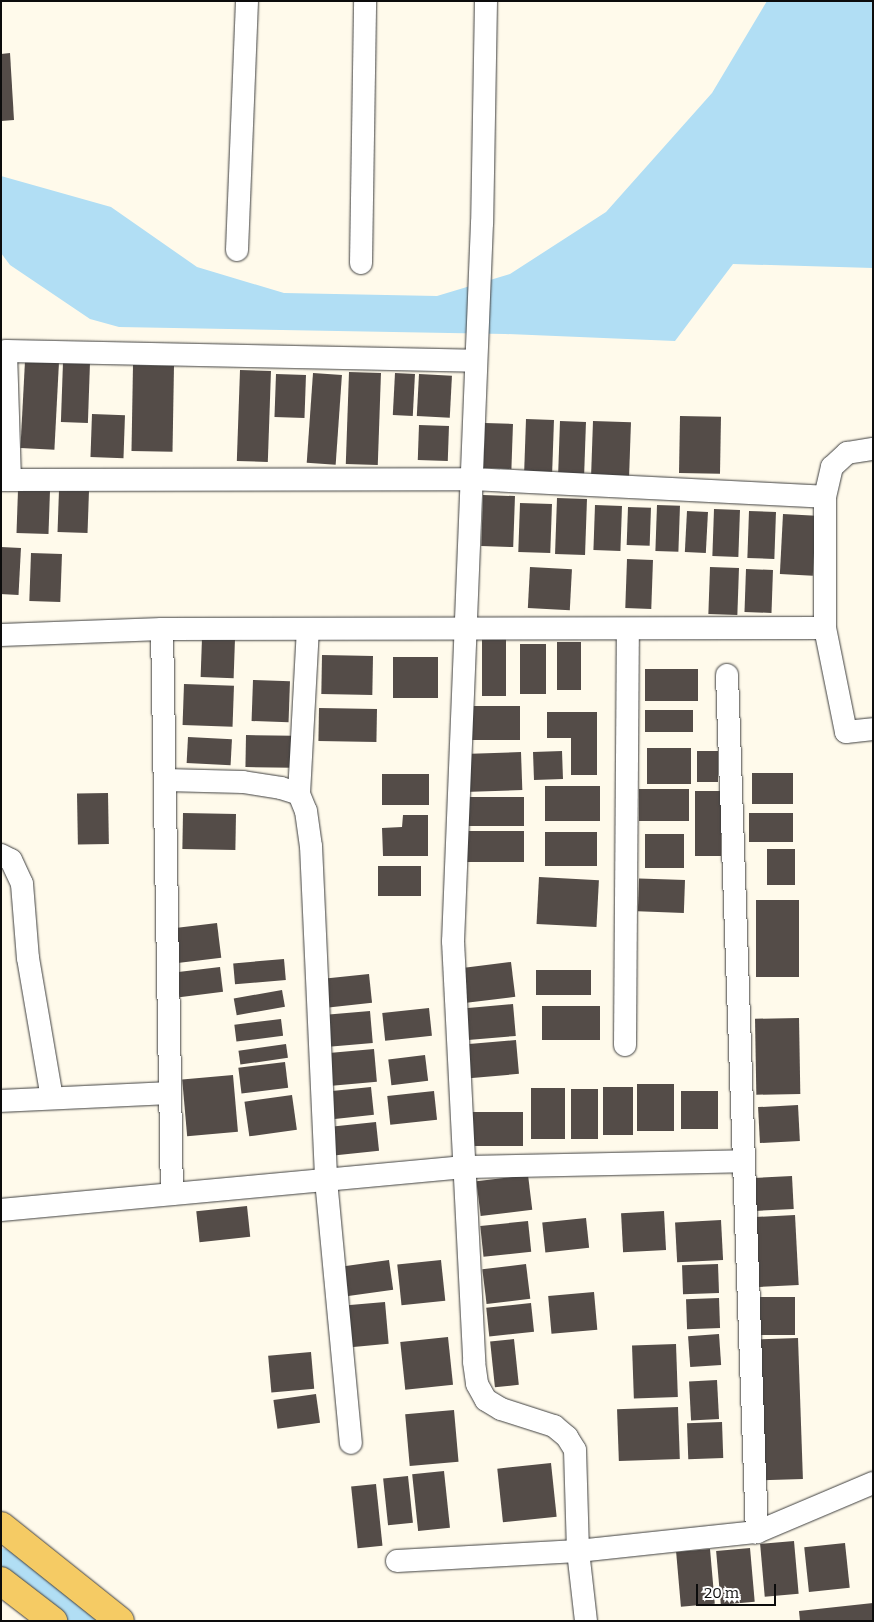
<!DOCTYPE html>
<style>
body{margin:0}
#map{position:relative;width:874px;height:1622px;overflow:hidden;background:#fffaeb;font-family:Bitter,serif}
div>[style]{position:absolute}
.water>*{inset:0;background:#b1def4}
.canal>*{height:28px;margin:-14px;padding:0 14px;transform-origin:14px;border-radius:14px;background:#b1def4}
.building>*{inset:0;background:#544c48;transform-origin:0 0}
.roads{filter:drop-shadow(0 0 1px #3f3f3f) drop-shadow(0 0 1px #3f3f3f)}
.street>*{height:22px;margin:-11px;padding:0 11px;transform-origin:11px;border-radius:11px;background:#fff}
.primary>*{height:28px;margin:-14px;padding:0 14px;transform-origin:14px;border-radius:14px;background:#f5cb64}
span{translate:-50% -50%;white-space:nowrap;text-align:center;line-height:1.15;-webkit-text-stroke:5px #fff;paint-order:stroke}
.frame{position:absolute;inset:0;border:2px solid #0c0c0c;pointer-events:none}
.scale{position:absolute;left:696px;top:1584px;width:80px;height:22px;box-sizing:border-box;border:2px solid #0c0c0c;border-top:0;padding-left:6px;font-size:15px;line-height:18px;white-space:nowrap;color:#0c0c0c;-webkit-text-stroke:4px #fff;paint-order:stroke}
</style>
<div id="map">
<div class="water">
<i style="clip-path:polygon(767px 1px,873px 1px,873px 268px,733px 264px,675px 341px,505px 334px,119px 327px,90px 319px,10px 265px,1px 253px,1px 176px,111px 207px,197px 267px,284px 293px,437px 296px,510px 274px,606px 212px,712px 93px)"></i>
</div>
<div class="canal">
<i style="left:1px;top:1562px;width:102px;rotate:35.4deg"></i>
</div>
<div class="building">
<i style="clip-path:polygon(10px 53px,14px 120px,1px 121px,1px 54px)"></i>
<i style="left:25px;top:361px;width:34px;height:87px;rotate:3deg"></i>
<i style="left:63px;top:362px;width:27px;height:60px;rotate:2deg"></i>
<i style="left:133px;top:365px;width:41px;height:86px;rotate:1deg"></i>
<i style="left:240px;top:370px;width:31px;height:91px;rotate:2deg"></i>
<i style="left:349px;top:372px;width:32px;height:92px;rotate:2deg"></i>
<i style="left:313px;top:373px;width:29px;height:90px;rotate:4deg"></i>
<i style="left:395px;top:373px;width:20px;height:42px;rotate:3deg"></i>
<i style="left:276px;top:374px;width:30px;height:43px;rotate:2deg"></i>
<i style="left:419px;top:374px;width:33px;height:42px;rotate:3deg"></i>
<i style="left:92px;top:414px;width:33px;height:43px;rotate:2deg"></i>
<i style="left:680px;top:416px;width:41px;height:57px;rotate:1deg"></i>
<i style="left:526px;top:419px;width:28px;height:55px;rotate:2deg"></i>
<i style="left:560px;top:421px;width:26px;height:55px;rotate:2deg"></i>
<i style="left:593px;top:421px;width:38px;height:61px;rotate:2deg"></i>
<i style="left:485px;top:423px;width:28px;height:45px;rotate:2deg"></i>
<i style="left:419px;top:425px;width:30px;height:35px;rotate:2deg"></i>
<i style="left:18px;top:490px;width:32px;height:43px;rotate:2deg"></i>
<i style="left:59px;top:490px;width:30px;height:42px;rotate:2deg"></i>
<i style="left:483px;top:495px;width:32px;height:51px;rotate:2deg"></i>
<i style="left:557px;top:498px;width:30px;height:56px;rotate:2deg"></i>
<i style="left:520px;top:503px;width:32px;height:49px;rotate:2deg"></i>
<i style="left:595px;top:505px;width:27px;height:45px;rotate:2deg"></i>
<i style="left:657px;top:505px;width:23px;height:46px;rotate:2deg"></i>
<i style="left:628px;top:507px;width:23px;height:38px;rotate:2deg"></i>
<i style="left:714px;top:509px;width:26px;height:47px;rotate:2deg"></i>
<i style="left:687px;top:511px;width:21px;height:41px;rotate:3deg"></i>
<i style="left:749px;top:511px;width:27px;height:47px;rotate:2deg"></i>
<i style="left:783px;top:514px;width:33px;height:60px;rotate:3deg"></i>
<i style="left:1px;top:547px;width:20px;height:47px;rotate:3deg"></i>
<i style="left:31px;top:553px;width:31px;height:48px;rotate:2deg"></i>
<i style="left:627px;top:559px;width:26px;height:49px;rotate:2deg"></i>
<i style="left:530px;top:567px;width:42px;height:41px;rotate:3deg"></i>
<i style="left:710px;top:567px;width:29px;height:47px;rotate:2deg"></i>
<i style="left:746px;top:569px;width:27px;height:43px;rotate:2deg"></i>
<i style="left:482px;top:637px;width:24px;height:59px"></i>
<i style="left:202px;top:638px;width:33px;height:39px;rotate:2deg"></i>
<i style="left:581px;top:642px;width:48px;height:24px;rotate:90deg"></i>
<i style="left:546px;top:644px;width:50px;height:26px;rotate:90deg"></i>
<i style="left:322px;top:655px;width:51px;height:39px;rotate:1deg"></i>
<i style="left:393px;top:657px;width:45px;height:41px"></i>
<i style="left:645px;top:669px;width:53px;height:32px"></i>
<i style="left:253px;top:680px;width:37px;height:41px;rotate:2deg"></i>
<i style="left:184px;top:684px;width:50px;height:41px;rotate:2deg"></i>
<i style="left:471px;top:706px;width:49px;height:34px"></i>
<i style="left:319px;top:708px;width:58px;height:33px;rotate:1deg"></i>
<i style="left:645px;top:710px;width:48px;height:22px"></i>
<i style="clip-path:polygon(547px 712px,597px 712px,597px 775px,571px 775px,571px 738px,547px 738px)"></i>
<i style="left:246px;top:735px;width:47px;height:32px;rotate:1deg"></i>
<i style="left:188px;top:737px;width:44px;height:26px;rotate:3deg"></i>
<i style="left:647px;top:748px;width:44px;height:36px"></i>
<i style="left:562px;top:751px;width:28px;height:29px;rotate:88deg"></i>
<i style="left:697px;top:751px;width:21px;height:31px"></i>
<i style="left:521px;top:752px;width:38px;height:58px;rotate:88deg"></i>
<i style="left:752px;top:773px;width:41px;height:31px"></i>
<i style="left:382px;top:774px;width:47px;height:31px"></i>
<i style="left:545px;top:786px;width:55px;height:35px"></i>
<i style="left:639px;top:789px;width:50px;height:32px"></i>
<i style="left:695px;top:791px;width:26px;height:65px"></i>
<i style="left:108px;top:793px;width:51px;height:31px;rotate:89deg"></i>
<i style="left:466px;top:797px;width:58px;height:29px"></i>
<i style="left:183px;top:813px;width:53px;height:36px;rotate:1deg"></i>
<i style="left:749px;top:813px;width:44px;height:29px"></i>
<i style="clip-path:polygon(403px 815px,428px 815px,428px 856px,383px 856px,382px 828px,402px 827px)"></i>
<i style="left:464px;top:831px;width:60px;height:31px"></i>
<i style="left:545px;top:832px;width:52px;height:34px"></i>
<i style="left:645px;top:834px;width:39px;height:34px"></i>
<i style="left:795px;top:849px;width:36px;height:28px;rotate:90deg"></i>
<i style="left:378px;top:866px;width:43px;height:30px"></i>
<i style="left:539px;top:877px;width:60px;height:47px;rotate:3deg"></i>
<i style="left:685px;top:880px;width:33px;height:46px;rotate:92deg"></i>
<i style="left:756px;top:900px;width:43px;height:77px"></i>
<i style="left:217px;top:923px;width:35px;height:44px;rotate:83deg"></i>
<i style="left:284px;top:959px;width:21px;height:51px;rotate:85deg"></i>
<i style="left:511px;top:962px;width:35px;height:49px;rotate:83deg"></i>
<i style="left:220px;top:967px;width:25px;height:44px;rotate:83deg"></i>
<i style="left:536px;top:970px;width:55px;height:25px"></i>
<i style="left:369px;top:974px;width:29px;height:46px;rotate:84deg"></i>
<i style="left:282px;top:990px;width:17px;height:49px;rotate:80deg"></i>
<i style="left:513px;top:1004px;width:32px;height:48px;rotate:85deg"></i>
<i style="left:542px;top:1006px;width:58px;height:34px"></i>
<i style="left:429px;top:1008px;width:28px;height:47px;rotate:84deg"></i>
<i style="left:370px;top:1011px;width:32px;height:47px;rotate:85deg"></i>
<i style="left:799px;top:1018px;width:76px;height:44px;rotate:89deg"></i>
<i style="left:281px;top:1019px;width:17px;height:47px;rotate:83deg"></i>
<i style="left:516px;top:1040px;width:34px;height:50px;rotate:85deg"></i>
<i style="left:286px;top:1044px;width:14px;height:48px;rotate:82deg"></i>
<i style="left:374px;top:1049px;width:33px;height:48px;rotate:85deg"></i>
<i style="left:425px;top:1055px;width:26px;height:37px;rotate:83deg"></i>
<i style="left:285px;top:1062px;width:26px;height:47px;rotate:83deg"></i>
<i style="left:233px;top:1075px;width:57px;height:51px;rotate:85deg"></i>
<i style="left:637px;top:1084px;width:37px;height:47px"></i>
<i style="left:371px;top:1087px;width:28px;height:44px;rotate:84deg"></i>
<i style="left:603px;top:1087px;width:30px;height:48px"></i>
<i style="left:531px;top:1088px;width:34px;height:51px"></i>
<i style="left:571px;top:1089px;width:27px;height:50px"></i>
<i style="left:434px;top:1091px;width:29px;height:47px;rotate:84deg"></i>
<i style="left:681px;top:1091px;width:37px;height:38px"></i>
<i style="left:292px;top:1095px;width:35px;height:48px;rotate:82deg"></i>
<i style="left:798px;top:1105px;width:36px;height:40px;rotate:87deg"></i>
<i style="left:523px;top:1112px;width:34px;height:51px;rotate:90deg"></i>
<i style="left:376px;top:1122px;width:29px;height:48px;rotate:84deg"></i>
<i style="left:528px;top:1175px;width:35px;height:52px;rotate:83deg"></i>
<i style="left:792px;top:1176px;width:33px;height:43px;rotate:87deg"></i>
<i style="left:247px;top:1206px;width:31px;height:51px;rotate:84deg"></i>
<i style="left:664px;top:1211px;width:39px;height:43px;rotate:87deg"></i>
<i style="left:795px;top:1215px;width:70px;height:44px;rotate:87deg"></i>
<i style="left:586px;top:1218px;width:30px;height:44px;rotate:84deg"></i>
<i style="left:721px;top:1220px;width:40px;height:46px;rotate:87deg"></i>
<i style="left:528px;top:1221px;width:31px;height:48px;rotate:84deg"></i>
<i style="left:389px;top:1260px;width:30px;height:49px;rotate:82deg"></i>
<i style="left:441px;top:1260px;width:41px;height:44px;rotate:84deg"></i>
<i style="left:526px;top:1264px;width:35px;height:44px;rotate:83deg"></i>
<i style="left:718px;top:1264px;width:29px;height:36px;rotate:88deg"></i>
<i style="left:594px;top:1292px;width:38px;height:46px;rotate:85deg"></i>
<i style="left:754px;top:1297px;width:41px;height:38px"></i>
<i style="left:719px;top:1298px;width:30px;height:33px;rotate:88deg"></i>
<i style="left:385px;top:1302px;width:42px;height:41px;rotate:85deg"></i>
<i style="left:531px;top:1303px;width:29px;height:45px;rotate:84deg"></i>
<i style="left:719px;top:1334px;width:31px;height:31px;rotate:86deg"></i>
<i style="left:448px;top:1337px;width:48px;height:48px;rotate:84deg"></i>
<i style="left:798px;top:1338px;width:141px;height:45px;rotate:88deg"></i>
<i style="left:514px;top:1339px;width:46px;height:24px;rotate:84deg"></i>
<i style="left:676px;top:1344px;width:53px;height:44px;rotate:88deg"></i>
<i style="left:311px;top:1352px;width:37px;height:43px;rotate:85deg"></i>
<i style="left:717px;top:1380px;width:39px;height:28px;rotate:87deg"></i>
<i style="left:316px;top:1394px;width:29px;height:43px;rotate:82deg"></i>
<i style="left:678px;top:1407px;width:52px;height:61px;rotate:88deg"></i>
<i style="left:454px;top:1410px;width:52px;height:49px;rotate:85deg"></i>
<i style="left:722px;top:1422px;width:36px;height:35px;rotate:88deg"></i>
<i style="left:551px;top:1463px;width:54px;height:54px;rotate:84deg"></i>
<i style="left:444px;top:1471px;width:57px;height:32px;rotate:84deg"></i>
<i style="left:408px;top:1476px;width:47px;height:25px;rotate:84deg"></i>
<i style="left:376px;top:1484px;width:62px;height:25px;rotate:84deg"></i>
<i style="left:794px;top:1541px;width:53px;height:34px;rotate:85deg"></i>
<i style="left:845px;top:1543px;width:45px;height:41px;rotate:84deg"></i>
<i style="left:750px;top:1548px;width:54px;height:34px;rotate:85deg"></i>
<i style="left:710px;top:1549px;width:55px;height:34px;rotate:85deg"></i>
<i style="clip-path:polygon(873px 1603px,873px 1621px,800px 1621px,799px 1611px)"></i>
</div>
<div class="roads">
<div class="street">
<i style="left:486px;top:1px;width:222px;rotate:91deg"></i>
<i style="left:482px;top:223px;width:719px;rotate:92.31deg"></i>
<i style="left:453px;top:941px;width:422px;rotate:87.1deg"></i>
<i style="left:474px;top:1362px;width:22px;rotate:82deg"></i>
<i style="left:477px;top:1384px;width:18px;rotate:61deg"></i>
<i style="left:486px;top:1400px;width:17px;rotate:31deg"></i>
<i style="left:501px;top:1409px;width:56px;rotate:17.8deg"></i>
<i style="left:554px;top:1426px;width:17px;rotate:40deg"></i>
<i style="left:567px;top:1437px;width:15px;rotate:58deg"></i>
<i style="left:575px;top:1450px;width:101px;rotate:88.3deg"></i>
<i style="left:578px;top:1551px;width:70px;rotate:83.5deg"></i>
<i style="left:237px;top:250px;width:249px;rotate:-87.7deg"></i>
<i style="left:361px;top:263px;width:262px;rotate:-89.1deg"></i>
<i style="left:1px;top:480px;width:471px;rotate:-0.1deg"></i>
<i style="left:472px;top:479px;width:353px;rotate:2.9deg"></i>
<i style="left:825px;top:497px;width:131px;rotate:90deg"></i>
<i style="left:825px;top:628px;width:106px;rotate:78.6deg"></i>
<i style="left:846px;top:732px;width:27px;rotate:-6deg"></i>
<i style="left:10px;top:480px;width:129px;rotate:-91.8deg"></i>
<i style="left:6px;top:351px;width:470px;rotate:1.2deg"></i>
<i style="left:825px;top:497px;width:31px;rotate:-77deg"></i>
<i style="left:832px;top:467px;width:21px;rotate:-43deg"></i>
<i style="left:847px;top:453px;width:26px;rotate:-9deg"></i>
<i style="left:162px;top:629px;width:565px;rotate:88.99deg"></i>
<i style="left:1px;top:635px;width:161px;rotate:-2.1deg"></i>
<i style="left:162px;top:629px;width:663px;rotate:-0.09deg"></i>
<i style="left:727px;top:675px;width:858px;rotate:88deg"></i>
<i style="left:165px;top:780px;width:78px;rotate:1.5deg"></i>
<i style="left:243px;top:782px;width:38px;rotate:9deg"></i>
<i style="left:281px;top:788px;width:19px;rotate:18deg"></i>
<i style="left:299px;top:794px;width:18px;rotate:68deg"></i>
<i style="left:306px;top:811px;width:35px;rotate:82deg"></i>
<i style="left:311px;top:846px;width:334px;rotate:87.4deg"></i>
<i style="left:326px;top:1180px;width:264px;rotate:84.6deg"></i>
<i style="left:299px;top:794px;width:165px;rotate:-86.9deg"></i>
<i style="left:1px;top:855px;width:11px;rotate:27deg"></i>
<i style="left:11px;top:860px;width:26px;rotate:65deg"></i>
<i style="left:22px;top:884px;width:74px;rotate:85.4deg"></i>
<i style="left:28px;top:958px;width:142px;rotate:80.3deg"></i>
<i style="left:625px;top:1045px;width:416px;rotate:-89.6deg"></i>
<i style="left:1px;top:1101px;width:169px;rotate:-2.7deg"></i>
<i style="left:1px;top:1210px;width:468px;rotate:-5.3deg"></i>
<i style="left:467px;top:1167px;width:277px;rotate:-1.2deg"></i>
<i style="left:397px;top:1561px;width:181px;rotate:-3.2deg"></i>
<i style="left:578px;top:1551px;width:180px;rotate:-6.1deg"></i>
<i style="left:757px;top:1532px;width:126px;rotate:-22.9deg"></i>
</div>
<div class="primary">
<i style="left:1px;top:1526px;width:152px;rotate:38.6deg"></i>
<i style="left:1px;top:1581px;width:66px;rotate:37.6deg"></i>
</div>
</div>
<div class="frame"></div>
<div class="scale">20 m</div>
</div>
